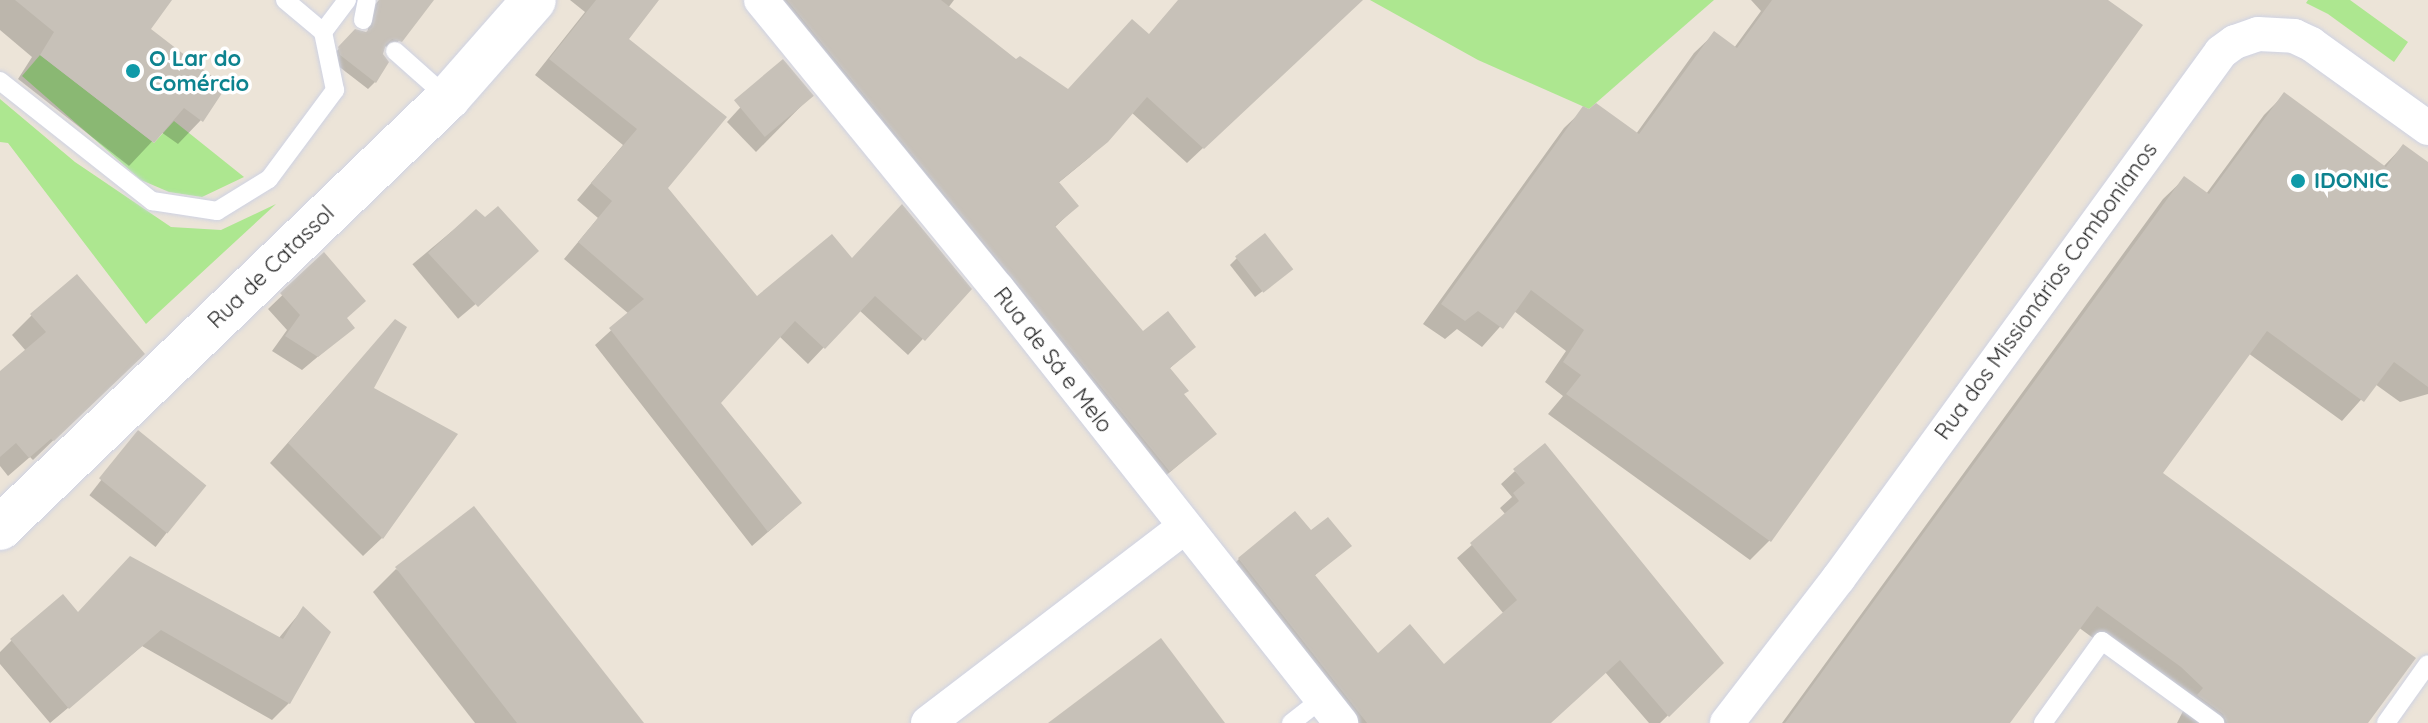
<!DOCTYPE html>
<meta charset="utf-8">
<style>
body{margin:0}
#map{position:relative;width:2428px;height:723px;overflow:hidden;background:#ece4d8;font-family:Quicksand,sans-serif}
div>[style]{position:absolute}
.green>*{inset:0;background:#ade790}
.shadow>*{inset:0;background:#0003;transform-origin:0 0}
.building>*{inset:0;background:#c7c1b8;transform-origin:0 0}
.roads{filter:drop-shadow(0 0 2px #ced2e3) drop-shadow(0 0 2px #ced2e3)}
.lane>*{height:18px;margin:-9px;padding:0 9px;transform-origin:9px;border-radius:9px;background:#fff}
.street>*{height:34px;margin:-17px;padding:0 17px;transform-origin:17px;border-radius:17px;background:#fff}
.secondary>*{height:44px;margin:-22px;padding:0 22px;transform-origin:22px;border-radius:22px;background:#fff}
.dots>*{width:22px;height:22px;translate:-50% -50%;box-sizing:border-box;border:4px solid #fff;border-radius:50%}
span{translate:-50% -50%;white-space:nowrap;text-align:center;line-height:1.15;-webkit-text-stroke:7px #fff;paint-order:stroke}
.culture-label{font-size:22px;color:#0d838f;font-weight:700}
.left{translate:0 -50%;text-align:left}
.street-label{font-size:22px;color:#282828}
</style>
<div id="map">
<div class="green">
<i style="clip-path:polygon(1370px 0,1714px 0,1589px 109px,1478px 60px)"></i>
<i style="clip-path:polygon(2308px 0,2350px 0,2408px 42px,2394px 62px,2328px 14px,2306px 3px)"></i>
<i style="clip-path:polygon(40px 55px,154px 143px,174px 121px,244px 177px,202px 197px,169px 192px,141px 180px,22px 76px)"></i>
<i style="clip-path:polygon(0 99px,75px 162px,171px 227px,221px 230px,276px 204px,146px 324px,8px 143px,0 142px)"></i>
</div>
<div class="shadow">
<i style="clip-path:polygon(0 0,169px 0,148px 29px,201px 120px,178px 144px,161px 132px,129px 166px,18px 79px,32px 57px,0 30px)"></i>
<i style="clip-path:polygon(379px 0,432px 0,393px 48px,383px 46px,375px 82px,368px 89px,333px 62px,332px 56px,356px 31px,367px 34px,372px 8px)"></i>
<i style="clip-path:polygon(570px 0,656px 0,627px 39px,665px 188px,757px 298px,852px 261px,969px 289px,908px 355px,859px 310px,808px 364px,779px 336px,718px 403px,784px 518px,752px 546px,595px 345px,629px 314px,564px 259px,598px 218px,577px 200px,623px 145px,535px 75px,585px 12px)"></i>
<i style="clip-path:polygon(758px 0,954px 0,948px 8px,1016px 62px,1068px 91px,1148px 36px,1179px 0,1360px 0,1187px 163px,1131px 112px,1090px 157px,1057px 184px,1077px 206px,1054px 228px,1143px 334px,1193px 347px,1169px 369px,1182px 394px,1214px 434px,1154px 486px)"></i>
<i style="clip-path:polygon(1751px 0,2105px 0,1770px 540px,1750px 560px,1548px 414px,1563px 396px,1545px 382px,1566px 351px,1514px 311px,1482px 347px,1457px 329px,1445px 339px,1423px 324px,1564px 128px,1584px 109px,1636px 134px,1694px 53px,1714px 34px,1734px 48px,1761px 11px)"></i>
<i style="clip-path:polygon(769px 76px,811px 96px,756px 152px,727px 122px)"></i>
<i style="clip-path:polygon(2284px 95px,2383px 167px,2403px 146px,2428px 164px,2428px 394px,2400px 402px,2375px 384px,2342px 421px,2248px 353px,2160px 474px,2367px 723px,2177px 723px,2184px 709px,2160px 687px,2078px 627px,2008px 723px,1782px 723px,2163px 199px,2184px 179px,2206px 194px,2264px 115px)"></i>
<i style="left:476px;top:211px;width:71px;height:83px;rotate:50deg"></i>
<i style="clip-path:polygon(324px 255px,346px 319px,352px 328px,302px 370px,272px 351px,287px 330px,268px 309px)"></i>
<i style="clip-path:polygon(1237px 258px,1283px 275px,1255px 297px,1230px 265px)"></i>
<i style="clip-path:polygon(32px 315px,122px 374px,33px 460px,30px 457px,8px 476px,0 466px,0 373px,26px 351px,12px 335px)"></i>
<i style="clip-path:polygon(395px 321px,371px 389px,382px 538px,363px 556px,270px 463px)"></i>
<i style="left:138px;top:433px;width:84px;height:79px;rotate:38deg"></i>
<i style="clip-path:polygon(1515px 471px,1722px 663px,1660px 723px,1649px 723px,1605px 672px,1550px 723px,1342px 723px,1225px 573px,1239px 559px,1311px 533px,1349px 546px,1313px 577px,1377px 656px,1444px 666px,1504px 614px,1457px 558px,1506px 515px,1500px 508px,1512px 497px,1501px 484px)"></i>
<i style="clip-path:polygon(396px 569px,641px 723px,475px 723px,373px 592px)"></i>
<i style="clip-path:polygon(303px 609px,289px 703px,272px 720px,142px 646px,50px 723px,0 664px,0 652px,12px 640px,78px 614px,278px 639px)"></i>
</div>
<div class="building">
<i style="clip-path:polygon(15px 0,172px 0,151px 29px,226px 87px,203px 122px,184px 108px,154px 143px,40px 55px,54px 32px)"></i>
<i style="clip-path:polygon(379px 0,434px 0,402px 42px,392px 39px,386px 44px,383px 54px,389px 62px,376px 83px,340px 55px,338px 47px,355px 29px,366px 32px,372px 27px)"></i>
<i style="clip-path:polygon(596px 0,659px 0,629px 39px,727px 117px,668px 188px,757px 296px,832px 234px,852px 258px,902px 204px,972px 289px,925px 341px,875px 296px,825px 349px,795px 321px,721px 403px,802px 503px,768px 532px,609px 328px,644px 299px,578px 242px,612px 201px,591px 183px,637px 129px,549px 59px)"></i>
<i style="clip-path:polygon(787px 0,941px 0,1016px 59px,1020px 56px,1068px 89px,1132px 19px,1149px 34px,1178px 0,1363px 0,1204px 149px,1147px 97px,1108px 142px,1059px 182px,1079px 206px,1055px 226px,1143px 331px,1168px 311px,1196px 347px,1170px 368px,1189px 391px,1184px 394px,1217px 434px,1170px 472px)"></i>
<i style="clip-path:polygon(1772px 0,2108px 0,2143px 25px,1771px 542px,1566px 394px,1581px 375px,1563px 362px,1584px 330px,1531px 290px,1503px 329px,1478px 311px,1465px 321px,1441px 304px,1583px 106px,1589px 109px,1596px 103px,1639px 134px,1714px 31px,1737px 48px)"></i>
<i style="left:783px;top:59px;width:48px;height:64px;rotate:50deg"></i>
<i style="clip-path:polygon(2284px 92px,2386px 167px,2403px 144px,2428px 162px,2428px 387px,2394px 362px,2364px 402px,2267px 331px,2163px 473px,2416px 658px,2368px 723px,2227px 723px,2223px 714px,2197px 695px,2203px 688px,2181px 667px,2097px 606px,2010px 723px,1785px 723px,2184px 176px,2209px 194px)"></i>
<i style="clip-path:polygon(498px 206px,539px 251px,478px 307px,428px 253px,476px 209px,485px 217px)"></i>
<i style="left:1265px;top:233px;width:46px;height:38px;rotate:52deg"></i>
<i style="clip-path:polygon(324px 252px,366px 301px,347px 318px,355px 328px,318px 357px,285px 336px,300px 315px,280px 293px)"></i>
<i style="clip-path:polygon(77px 274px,145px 354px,54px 441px,51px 439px,29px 458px,16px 443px,0 457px,0 371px,46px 332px,30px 314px)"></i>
<i style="clip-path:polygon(395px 319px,407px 327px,374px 388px,458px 434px,383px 539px,288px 443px)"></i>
<i style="left:138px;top:430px;width:88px;height:62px;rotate:39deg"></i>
<i style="clip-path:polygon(1545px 443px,1724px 663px,1669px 717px,1620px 660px,1551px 723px,1367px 723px,1238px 558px,1295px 511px,1311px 530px,1328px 517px,1352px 546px,1315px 575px,1378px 653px,1410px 624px,1444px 664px,1517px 600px,1470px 543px,1519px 501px,1513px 493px,1525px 483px,1513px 469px)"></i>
<i style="clip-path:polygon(474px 506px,644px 723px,517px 723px,395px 567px)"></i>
<i style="clip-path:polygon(130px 556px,283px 639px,303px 606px,331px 632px,290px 704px,161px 630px,69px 709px,10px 639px,63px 594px,78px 612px)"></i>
<i style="clip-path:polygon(1161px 638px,1225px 723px,1048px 723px)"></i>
</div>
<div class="roads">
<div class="lane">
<i style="left:285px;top:0;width:50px;rotate:40.1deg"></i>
<i style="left:323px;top:32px;width:40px;rotate:-53deg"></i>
<i style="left:363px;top:20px;width:20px;rotate:-79deg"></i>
<i style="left:395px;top:51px;width:71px;rotate:41.6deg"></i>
<i style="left:0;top:81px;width:194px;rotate:38.3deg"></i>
<i style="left:152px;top:201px;width:66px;rotate:8.7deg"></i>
<i style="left:217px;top:211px;width:61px;rotate:-31.6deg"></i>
<i style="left:269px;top:179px;width:111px;rotate:-53.4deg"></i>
<i style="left:335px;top:90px;width:59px;rotate:-101.7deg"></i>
<i style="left:1291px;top:723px;width:39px;rotate:-38deg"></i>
<i style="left:2043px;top:723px;width:101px;rotate:-54.3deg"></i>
<i style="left:2102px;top:641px;width:140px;rotate:36deg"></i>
<i style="left:2386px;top:723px;width:72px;rotate:-54.6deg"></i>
</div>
<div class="street">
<i style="left:761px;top:0;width:372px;rotate:50.7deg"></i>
<i style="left:997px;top:288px;width:555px;rotate:51.66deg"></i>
<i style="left:928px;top:723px;width:322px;rotate:-37.4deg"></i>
<i style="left:1727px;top:723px;width:182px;rotate:-52.4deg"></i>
<i style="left:1838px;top:579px;width:651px;rotate:-53.99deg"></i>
<i style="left:2221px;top:52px;width:17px;rotate:-36deg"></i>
<i style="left:2235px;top:42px;width:24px;rotate:-19deg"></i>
<i style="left:2258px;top:34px;width:36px;rotate:3deg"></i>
<i style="left:2294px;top:36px;width:19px;rotate:25deg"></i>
<i style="left:2311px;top:44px;width:144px;rotate:35.7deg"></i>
</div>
<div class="secondary">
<i style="left:0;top:528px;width:621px;rotate:-43.83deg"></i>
<i style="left:448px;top:98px;width:130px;rotate:-48.7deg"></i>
</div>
</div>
<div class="dots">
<i style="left:133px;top:71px;background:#0f9aa8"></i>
<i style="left:2298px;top:181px;background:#0f9aa8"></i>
</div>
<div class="culture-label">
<span class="left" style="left:149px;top:71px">O Lar do<br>Comércio</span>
<span class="left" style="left:2314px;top:181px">IDONIC</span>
</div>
<div class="street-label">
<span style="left:271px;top:267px;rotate:-44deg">Rua de Catassol</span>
<span style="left:2046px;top:291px;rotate:-54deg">Rua dos Missionários Combonianos</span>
<span style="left:1053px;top:360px;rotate:52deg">Rua de Sá e Melo</span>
</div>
</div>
